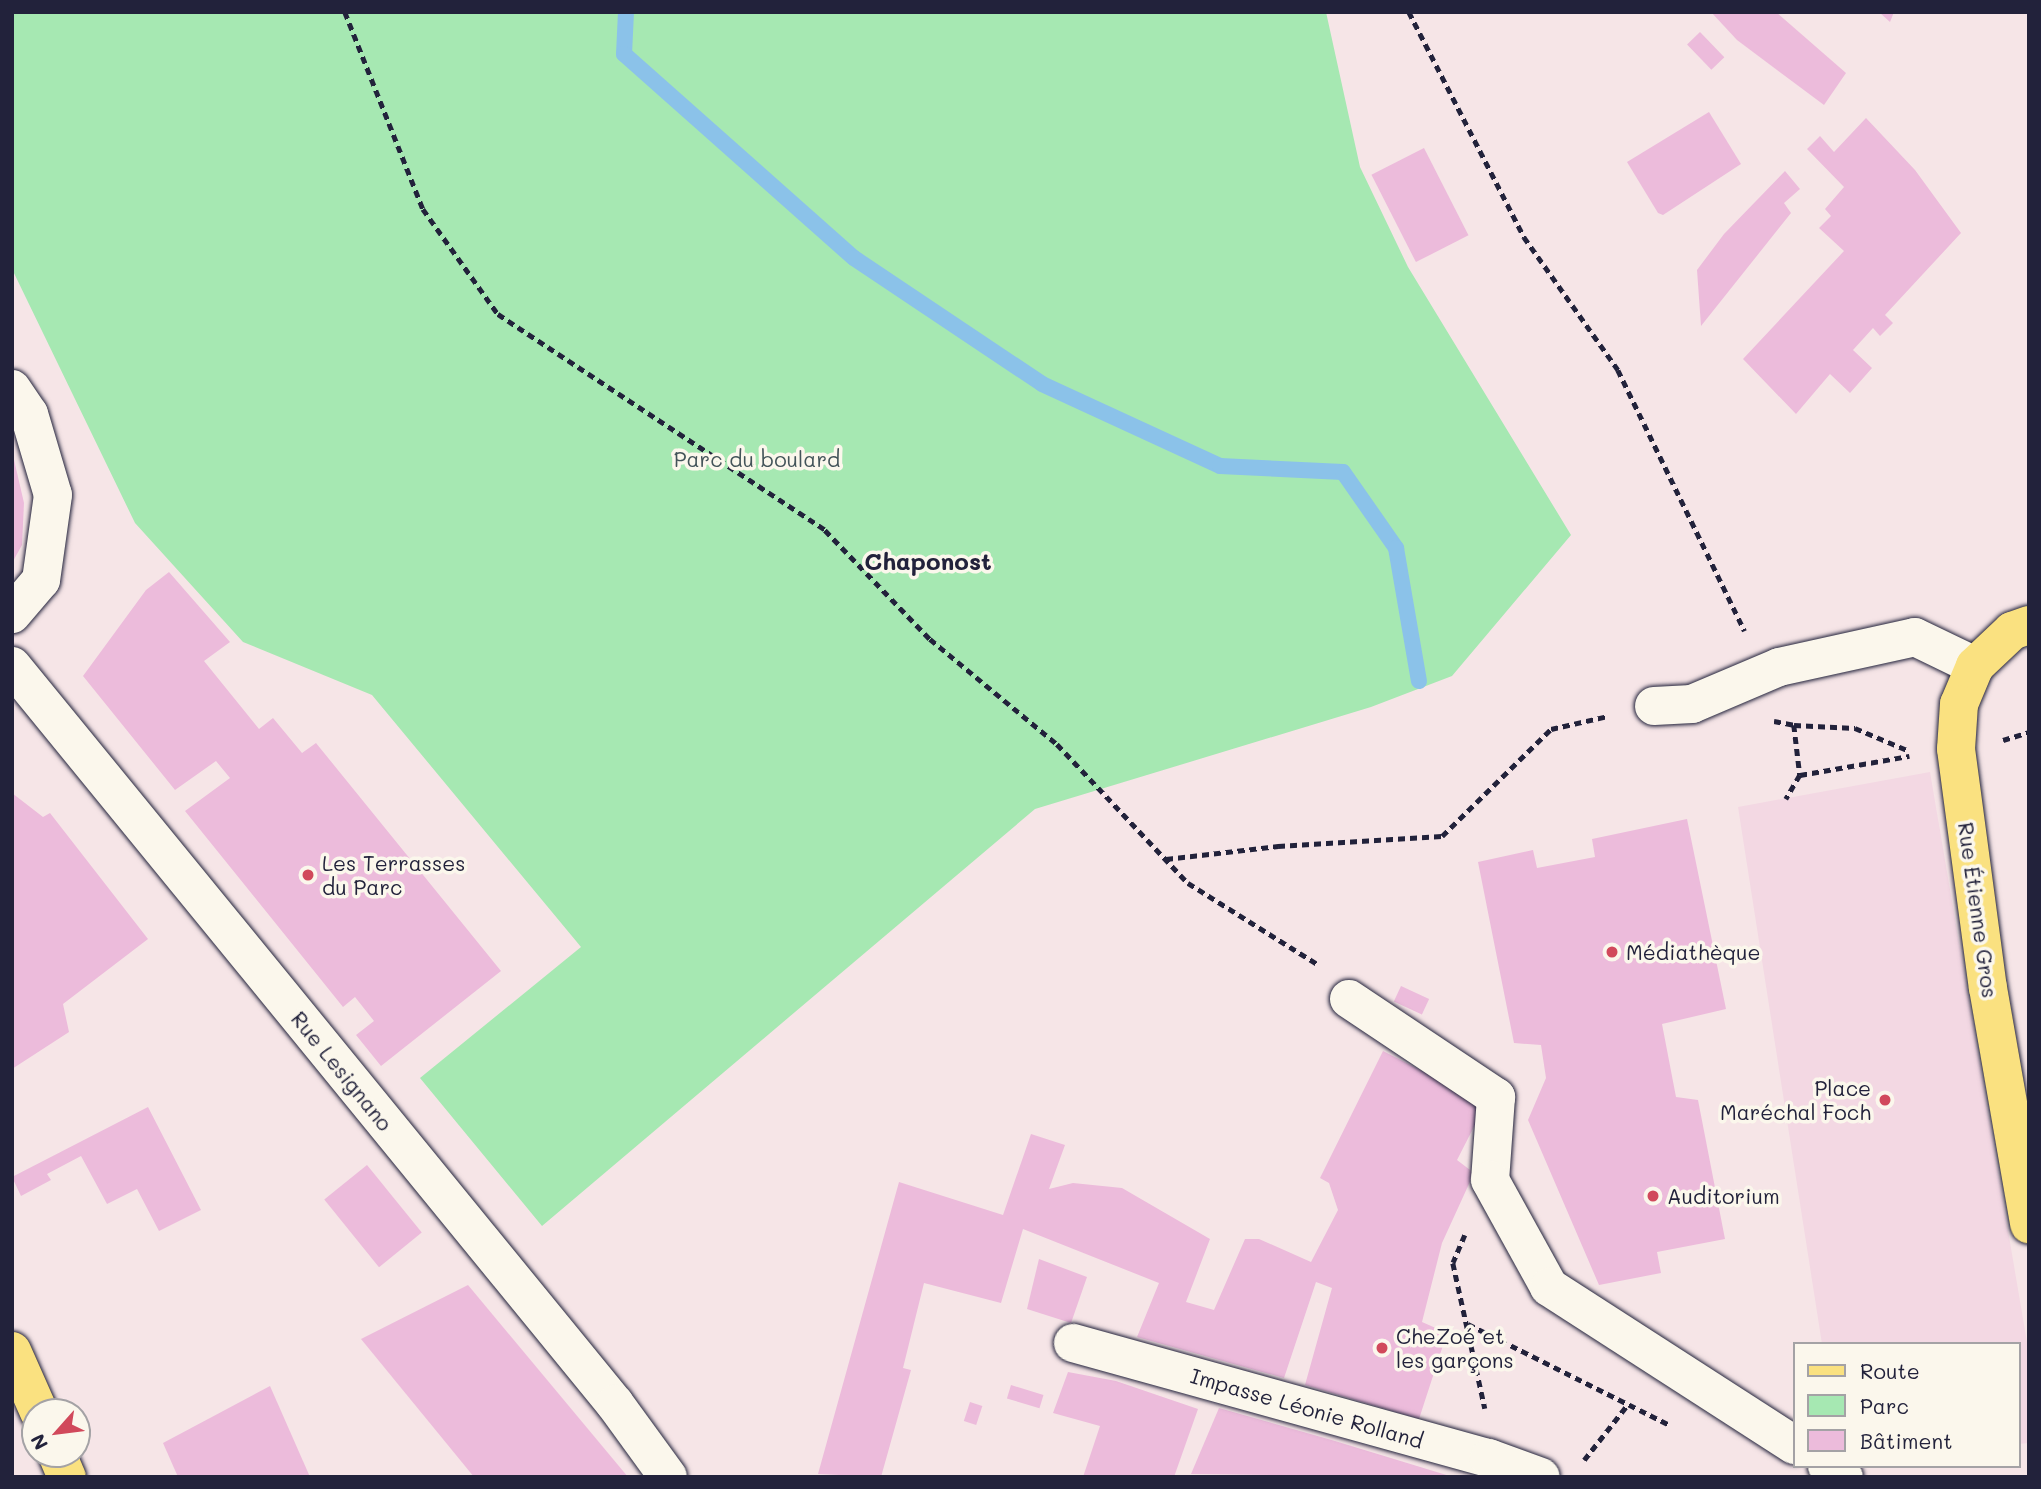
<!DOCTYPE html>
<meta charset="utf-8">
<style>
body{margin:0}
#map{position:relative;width:2041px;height:1489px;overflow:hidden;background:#f6e5e7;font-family:Mali,sans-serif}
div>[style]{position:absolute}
.built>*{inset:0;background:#f3d8e3}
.green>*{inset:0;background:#a6e8b2}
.stream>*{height:16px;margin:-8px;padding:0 8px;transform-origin:8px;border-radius:8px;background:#8bc2e9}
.building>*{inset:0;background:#ecbbdb;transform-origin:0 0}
.path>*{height:4.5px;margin-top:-2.25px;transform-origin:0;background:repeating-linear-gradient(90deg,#22223b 0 7px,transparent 0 12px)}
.roads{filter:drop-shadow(0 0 2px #22223b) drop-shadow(0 0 2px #22223b)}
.minor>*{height:38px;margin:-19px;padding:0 19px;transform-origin:19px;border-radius:19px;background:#fbf7ec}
.major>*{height:38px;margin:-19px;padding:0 19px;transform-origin:19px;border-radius:19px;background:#fae180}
.dots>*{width:19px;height:19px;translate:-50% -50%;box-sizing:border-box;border:4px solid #fbf7ec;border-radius:50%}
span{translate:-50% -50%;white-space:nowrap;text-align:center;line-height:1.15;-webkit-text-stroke:7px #fbf7ec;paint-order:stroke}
.park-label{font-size:21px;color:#435459}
.poi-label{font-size:21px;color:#22223b}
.left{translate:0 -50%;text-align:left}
.right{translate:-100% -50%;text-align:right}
.street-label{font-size:21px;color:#22223b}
.quarter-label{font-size:24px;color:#22223b;font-weight:700}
.frame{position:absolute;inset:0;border:14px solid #22223b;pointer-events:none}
.legend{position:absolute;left:1793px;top:1342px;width:228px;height:126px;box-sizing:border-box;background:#fbf7ec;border:2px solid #a4a2a5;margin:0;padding:9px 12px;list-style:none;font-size:21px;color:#22223b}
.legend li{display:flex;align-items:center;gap:14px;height:35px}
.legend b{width:35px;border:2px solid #a4a2a5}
.north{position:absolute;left:21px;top:1398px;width:70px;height:70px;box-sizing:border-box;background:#fbf7ec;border:2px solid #a4a2a5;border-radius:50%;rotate:242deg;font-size:19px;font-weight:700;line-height:28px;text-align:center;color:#22223b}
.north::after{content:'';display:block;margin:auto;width:24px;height:32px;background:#d1495b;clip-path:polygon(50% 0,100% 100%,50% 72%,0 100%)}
</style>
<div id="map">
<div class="built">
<i style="clip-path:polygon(1930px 772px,2029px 1354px,2029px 1443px,2018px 1444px,2018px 1344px,1822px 1344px,1738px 807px)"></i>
</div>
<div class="green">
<i style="clip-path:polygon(12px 12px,1326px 12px,1360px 167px,1408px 267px,1571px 535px,1452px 676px,1371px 707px,1035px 809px,542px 1226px,420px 1078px,581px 947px,372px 695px,243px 642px,135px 523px,12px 269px)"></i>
</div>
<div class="stream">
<i style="left:626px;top:12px;width:42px;rotate:92.7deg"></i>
<i style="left:624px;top:54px;width:307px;rotate:41.6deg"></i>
<i style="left:854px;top:258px;width:226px;rotate:33.8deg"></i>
<i style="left:1042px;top:384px;width:196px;rotate:24.7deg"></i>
<i style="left:1220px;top:466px;width:123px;rotate:2.8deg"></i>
<i style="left:1343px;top:472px;width:93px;rotate:55.1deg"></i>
<i style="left:1396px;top:548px;width:135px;rotate:80.2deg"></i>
</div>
<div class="building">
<i style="clip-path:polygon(1711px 12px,1776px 12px,1846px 73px,1824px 105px,1737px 40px)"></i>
<i style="clip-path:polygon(1879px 12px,1894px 12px,1890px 22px)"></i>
<i style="left:1700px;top:32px;width:35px;height:18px;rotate:46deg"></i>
<i style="clip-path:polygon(1709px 112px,1741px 164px,1663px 215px,1658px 213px,1627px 162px)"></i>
<i style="clip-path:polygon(1866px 118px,1915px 170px,1961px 233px,1885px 315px,1893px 323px,1880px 336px,1873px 328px,1853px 350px,1872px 368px,1850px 393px,1830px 374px,1796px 414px,1743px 359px,1844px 251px,1819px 228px,1831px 216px,1825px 209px,1844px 187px,1807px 149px,1820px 136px,1834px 152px)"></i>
<i style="left:1424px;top:148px;width:98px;height:59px;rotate:63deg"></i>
<i style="clip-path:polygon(1785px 171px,1800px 189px,1784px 203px,1791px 213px,1701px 326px,1697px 270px,1724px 234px)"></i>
<i style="clip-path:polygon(12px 451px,24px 503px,22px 545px,12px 563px)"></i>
<i style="clip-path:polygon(169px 572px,230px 642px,204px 661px,259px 729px,273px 718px,302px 753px,316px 743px,501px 971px,381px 1066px,356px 1035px,374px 1021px,355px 997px,343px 1007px,185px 811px,230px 778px,216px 761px,175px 790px,83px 676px,146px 590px)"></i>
<i style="clip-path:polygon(12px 793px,43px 817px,50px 813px,148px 939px,63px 1004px,69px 1032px,12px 1069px)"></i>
<i style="clip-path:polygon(1687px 819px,1726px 1009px,1662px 1024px,1676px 1097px,1698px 1100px,1725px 1239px,1657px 1252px,1661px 1273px,1599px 1285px,1528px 1120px,1546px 1078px,1541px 1045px,1514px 1043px,1478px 862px,1533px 850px,1537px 868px,1595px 857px,1592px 839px)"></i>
<i style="left:1401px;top:986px;width:31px;height:17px;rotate:25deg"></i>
<i style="clip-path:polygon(1383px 1051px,1471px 1096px,1481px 1113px,1457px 1160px,1474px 1173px,1442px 1243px,1422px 1322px,1447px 1333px,1419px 1419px,1305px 1385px,1332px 1288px,1316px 1282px,1284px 1378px,1137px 1337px,1159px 1283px,1023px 1229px,1001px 1303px,924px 1283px,903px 1368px,911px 1370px,881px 1477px,818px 1474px,899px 1182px,1003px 1215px,1031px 1134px,1065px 1145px,1049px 1189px,1073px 1183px,1122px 1188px,1210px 1239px,1186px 1302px,1214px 1310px,1245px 1239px,1259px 1239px,1311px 1262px,1338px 1210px,1329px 1183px,1320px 1178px)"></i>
<i style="clip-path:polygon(148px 1107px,201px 1210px,159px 1231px,137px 1189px,107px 1204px,81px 1156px,47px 1174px,51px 1180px,21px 1196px,12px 1177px)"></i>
<i style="left:367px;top:1165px;width:87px;height:55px;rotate:51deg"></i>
<i style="clip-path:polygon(1039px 1259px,1087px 1277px,1071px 1323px,1027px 1309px)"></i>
<i style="clip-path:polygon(468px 1285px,628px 1477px,474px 1477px,361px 1339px)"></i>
<i style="clip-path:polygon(1068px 1372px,1116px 1381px,1198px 1409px,1174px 1477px,1083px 1477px,1100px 1426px,1053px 1413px)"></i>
<i style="left:1011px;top:1385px;width:34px;height:14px;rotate:17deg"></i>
<i style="clip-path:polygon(270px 1386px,310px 1477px,178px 1477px,163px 1443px)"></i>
<i style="left:970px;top:1402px;width:13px;height:20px;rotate:18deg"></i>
<i style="clip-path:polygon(1219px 1408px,1335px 1441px,1453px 1477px,1191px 1474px)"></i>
</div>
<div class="path">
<i style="left:345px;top:12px;width:212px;rotate:68.4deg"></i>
<i style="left:423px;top:209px;width:129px;rotate:54.5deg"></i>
<i style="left:498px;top:314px;width:392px;rotate:33.4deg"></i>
<i style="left:825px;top:530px;width:151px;rotate:46.1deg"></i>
<i style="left:930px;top:639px;width:165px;rotate:39.6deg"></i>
<i style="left:1057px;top:744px;width:191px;rotate:46.7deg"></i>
<i style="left:1188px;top:883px;width:152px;rotate:32.1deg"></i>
<i style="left:1409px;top:12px;width:253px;rotate:62.9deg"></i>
<i style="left:1524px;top:237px;width:163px;rotate:54.7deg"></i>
<i style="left:1618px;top:370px;width:290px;rotate:64.1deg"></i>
<i style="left:1774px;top:721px;width:20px;rotate:11deg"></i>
<i style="left:1794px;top:725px;width:50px;rotate:83.2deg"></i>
<i style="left:1800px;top:775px;width:28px;rotate:120deg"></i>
<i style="left:1794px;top:725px;width:61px;rotate:2.8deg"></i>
<i style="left:1855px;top:728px;width:56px;rotate:22.9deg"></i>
<i style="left:2003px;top:740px;width:27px;rotate:-17deg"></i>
<i style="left:1800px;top:775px;width:111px;rotate:-9.9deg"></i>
<i style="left:1166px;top:859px;width:113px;rotate:-6.6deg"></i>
<i style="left:1278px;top:846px;width:164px;rotate:-3.5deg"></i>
<i style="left:1442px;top:836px;width:153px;rotate:-44.5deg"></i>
<i style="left:1551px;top:729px;width:58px;rotate:-12.8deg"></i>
<i style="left:1465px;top:1235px;width:30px;rotate:113deg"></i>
<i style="left:1453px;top:1263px;width:149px;rotate:77.6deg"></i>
<i style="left:1468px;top:1324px;width:224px;rotate:26.6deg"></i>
<i style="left:1584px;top:1460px;width:71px;rotate:-51.8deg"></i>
</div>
<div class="roads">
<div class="minor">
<i style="left:12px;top:389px;width:30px;rotate:56deg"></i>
<i style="left:29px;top:414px;width:84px;rotate:73.5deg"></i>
<i style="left:53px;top:495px;width:86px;rotate:98deg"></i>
<i style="left:41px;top:580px;width:45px;rotate:130.5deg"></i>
<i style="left:12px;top:666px;width:953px;rotate:50.75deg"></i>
<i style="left:615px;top:1404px;width:90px;rotate:54deg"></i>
<i style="left:1654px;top:706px;width:38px;rotate:-3deg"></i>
<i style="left:1692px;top:704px;width:95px;rotate:-23deg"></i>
<i style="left:1779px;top:667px;width:139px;rotate:-12.4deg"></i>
<i style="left:1915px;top:637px;width:67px;rotate:25.8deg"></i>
<i style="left:1349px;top:999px;width:177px;rotate:33.7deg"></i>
<i style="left:1496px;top:1097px;width:83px;rotate:94.1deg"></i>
<i style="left:1490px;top:1180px;width:122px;rotate:61.1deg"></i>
<i style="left:1549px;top:1287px;width:292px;rotate:32.8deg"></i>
<i style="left:1073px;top:1343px;width:432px;rotate:15.5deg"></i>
<i style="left:1489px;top:1458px;width:55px;rotate:20.1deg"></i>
<i style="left:1827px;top:1466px;width:20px;rotate:33deg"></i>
</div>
<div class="major">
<i style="left:2029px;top:625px;width:18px;rotate:161deg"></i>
<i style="left:2012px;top:631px;width:51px;rotate:136.6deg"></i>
<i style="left:1975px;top:666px;width:41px;rotate:112.8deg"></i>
<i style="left:1959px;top:704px;width:45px;rotate:93.8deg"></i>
<i style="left:1956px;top:749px;width:241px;rotate:82.4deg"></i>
<i style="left:1988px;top:988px;width:240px;rotate:80.1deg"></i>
<i style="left:12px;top:1351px;width:67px;rotate:66.1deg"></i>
<i style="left:57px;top:1454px;width:25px;rotate:67deg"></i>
</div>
</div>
<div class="dots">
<i style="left:308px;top:875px;background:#d1495b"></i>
<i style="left:1612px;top:952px;background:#d1495b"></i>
<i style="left:1885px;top:1100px;background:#d1495b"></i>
<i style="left:1653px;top:1196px;background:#d1495b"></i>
<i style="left:1382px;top:1348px;background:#d1495b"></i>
</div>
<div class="park-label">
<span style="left:757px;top:459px">Parc du boulard</span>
</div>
<div class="poi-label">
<span class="left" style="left:322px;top:875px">Les Terrasses<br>du Parc</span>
<span class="left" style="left:1626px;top:952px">Médiathèque</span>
<span class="right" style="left:1871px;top:1100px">Place<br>Maréchal Foch</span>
<span class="left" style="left:1667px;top:1196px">Auditorium</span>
<span class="left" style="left:1396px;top:1348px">CheZoé et<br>les garçons</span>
</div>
<div class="street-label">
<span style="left:1978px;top:910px;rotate:82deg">Rue Étienne Gros</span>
<span style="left:342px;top:1071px;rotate:51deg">Rue Lesignano</span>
<span style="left:1307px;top:1408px;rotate:16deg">Impasse Léonie Rolland</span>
</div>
<div class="quarter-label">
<span style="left:928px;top:561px">Chaponost</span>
</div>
<div class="frame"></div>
<ul class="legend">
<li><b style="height:9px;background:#fae180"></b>Route</li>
<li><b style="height:19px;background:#a6e8b2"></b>Parc</li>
<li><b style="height:19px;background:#ecbbdb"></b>Bâtiment</li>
</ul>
<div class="north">N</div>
</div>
